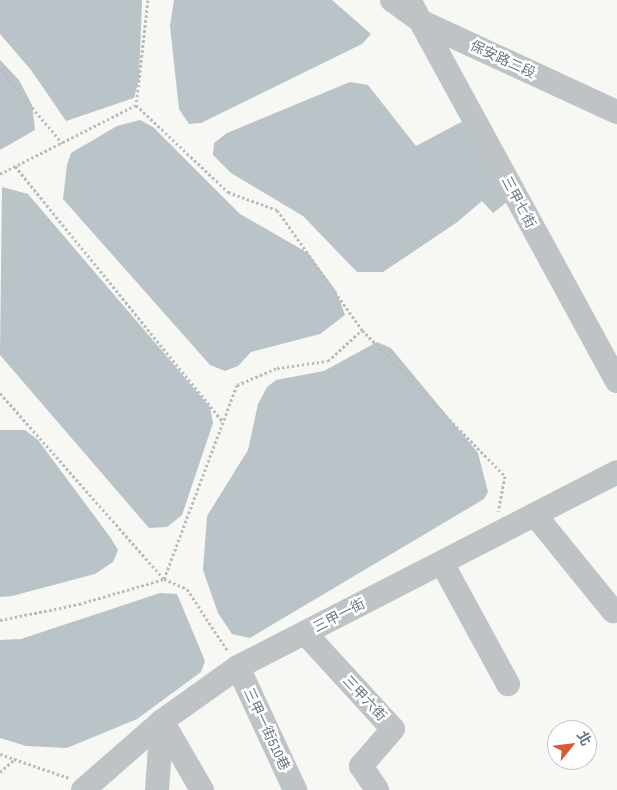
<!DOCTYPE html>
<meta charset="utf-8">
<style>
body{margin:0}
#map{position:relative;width:617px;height:790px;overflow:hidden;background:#f7f7f4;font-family:"Archivo Narrow","Noto Sans TC",sans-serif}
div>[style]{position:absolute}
.water>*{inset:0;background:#bac3c8}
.path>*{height:3px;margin-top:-1.5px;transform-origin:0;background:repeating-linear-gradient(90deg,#b9bcbe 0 2.5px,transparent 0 5px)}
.minor>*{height:24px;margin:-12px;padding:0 12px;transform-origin:12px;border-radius:12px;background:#bec3c6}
span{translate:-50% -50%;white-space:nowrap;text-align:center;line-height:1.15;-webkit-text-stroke:5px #fff;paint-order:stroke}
.street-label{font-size:14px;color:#687783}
.north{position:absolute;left:547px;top:720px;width:50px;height:50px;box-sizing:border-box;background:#fff;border:1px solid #c3c9cd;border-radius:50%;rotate:61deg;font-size:14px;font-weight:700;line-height:20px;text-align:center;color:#687783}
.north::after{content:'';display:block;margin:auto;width:18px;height:22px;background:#d95b32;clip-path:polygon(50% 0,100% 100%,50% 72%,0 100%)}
</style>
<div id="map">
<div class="water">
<i style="clip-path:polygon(0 0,142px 0,139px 80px,134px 98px,66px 121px,31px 70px,0 34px)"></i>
<i style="clip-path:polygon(174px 0,332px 0,371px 34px,362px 44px,201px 123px,189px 124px,179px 109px,170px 26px)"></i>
<i style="clip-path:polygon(0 60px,19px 80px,32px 105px,35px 130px,0 150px)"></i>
<i style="clip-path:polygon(350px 82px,368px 85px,416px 146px,465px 120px,512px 198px,493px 213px,482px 201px,456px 223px,383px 272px,357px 272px,303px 216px,231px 173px,213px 155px,214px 143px,227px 133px)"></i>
<i style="clip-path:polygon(140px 120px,153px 127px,240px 214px,308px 253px,336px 291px,345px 315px,320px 334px,251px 352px,238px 366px,225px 371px,210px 365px,63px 199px,67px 165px,71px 153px,117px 126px)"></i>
<i style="clip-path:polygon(2px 187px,28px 194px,210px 407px,213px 423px,182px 515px,167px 527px,149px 528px,0 355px)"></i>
<i style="clip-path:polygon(377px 342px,391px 348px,478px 453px,488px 492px,484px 499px,250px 638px,232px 634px,218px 613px,203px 570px,207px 516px,248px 450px,258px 404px,267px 387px,276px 380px,324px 371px)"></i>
<i style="clip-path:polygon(0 430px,25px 430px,38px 440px,110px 537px,118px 550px,113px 562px,95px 574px,12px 596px,0 597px)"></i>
<i style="clip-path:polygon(160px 593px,177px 594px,205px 661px,201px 672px,137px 719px,67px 748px,26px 746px,0 738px,0 640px,21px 639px)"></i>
</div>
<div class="path">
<i style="left:148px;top:0;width:106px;rotate:96.5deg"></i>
<i style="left:136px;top:105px;width:127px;rotate:43.4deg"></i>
<i style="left:228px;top:192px;width:52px;rotate:20.2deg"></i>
<i style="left:277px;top:210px;width:147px;rotate:54.7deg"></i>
<i style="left:362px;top:330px;width:204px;rotate:45.6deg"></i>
<i style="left:505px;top:476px;width:36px;rotate:101deg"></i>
<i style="left:0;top:69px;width:97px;rotate:50deg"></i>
<i style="left:15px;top:166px;width:328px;rotate:50.9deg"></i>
<i style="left:0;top:174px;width:153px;rotate:-26.9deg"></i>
<i style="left:0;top:393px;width:248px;rotate:48.6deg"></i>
<i style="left:164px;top:579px;width:25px;rotate:23deg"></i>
<i style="left:187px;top:589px;width:73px;rotate:56.7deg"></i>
<i style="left:0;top:620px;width:81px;rotate:-11.4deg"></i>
<i style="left:79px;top:604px;width:89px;rotate:-16.4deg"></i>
<i style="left:164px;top:579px;width:207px;rotate:-69.4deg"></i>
<i style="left:237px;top:385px;width:43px;rotate:-23deg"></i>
<i style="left:277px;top:368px;width:51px;rotate:-7.8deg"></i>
<i style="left:328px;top:361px;width:46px;rotate:-42.4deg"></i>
<i style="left:0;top:754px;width:73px;rotate:19.2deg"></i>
<i style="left:0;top:772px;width:20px;rotate:-41deg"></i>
</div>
<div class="minor">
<i style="left:392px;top:0;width:37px;rotate:36deg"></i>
<i style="left:422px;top:22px;width:215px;rotate:24.8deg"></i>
<i style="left:409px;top:0;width:434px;rotate:61.4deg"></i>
<i style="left:535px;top:515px;width:124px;rotate:50.9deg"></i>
<i style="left:442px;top:563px;width:138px;rotate:61.4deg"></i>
<i style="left:305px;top:633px;width:130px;rotate:47.5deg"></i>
<i style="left:393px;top:729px;width:49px;rotate:130.9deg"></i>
<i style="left:361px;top:766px;width:29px;rotate:56deg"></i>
<i style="left:238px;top:667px;width:136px;rotate:65.1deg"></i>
<i style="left:162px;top:721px;width:80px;rotate:59.9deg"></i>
<i style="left:83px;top:790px;width:105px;rotate:-41.1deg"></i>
<i style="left:162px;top:721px;width:93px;rotate:-35.4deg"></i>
<i style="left:238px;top:667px;width:426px;rotate:-27.2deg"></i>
<i style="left:157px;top:790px;width:69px;rotate:-85.9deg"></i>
</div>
<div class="street-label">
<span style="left:503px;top:59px;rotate:25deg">保安路二段</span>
<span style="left:519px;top:202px;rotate:62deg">三甲七街</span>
<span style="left:339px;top:615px;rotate:-27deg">三甲一街</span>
<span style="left:365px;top:698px;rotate:47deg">三甲六街</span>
<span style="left:267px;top:729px;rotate:65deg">三甲一街510巷</span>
</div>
<div class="north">北</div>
</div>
